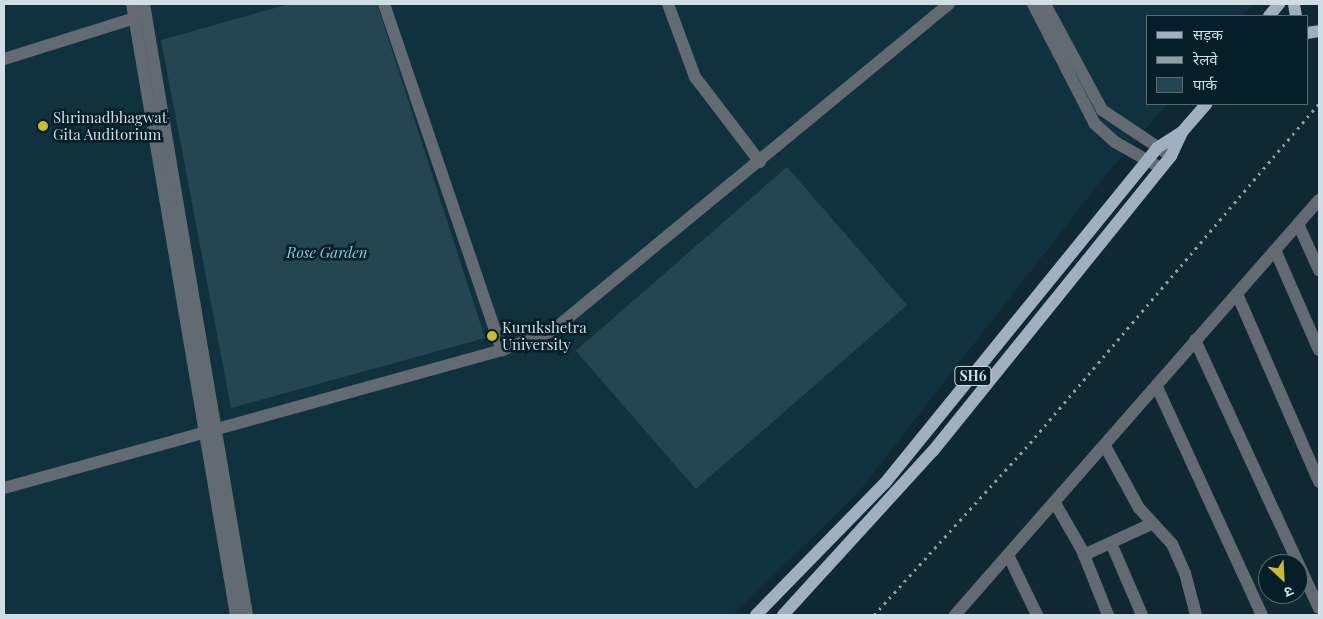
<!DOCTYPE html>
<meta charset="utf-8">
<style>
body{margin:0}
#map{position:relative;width:1323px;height:619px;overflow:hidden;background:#102831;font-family:"Playfair Display","Noto Sans Devanagari",serif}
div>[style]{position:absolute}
.built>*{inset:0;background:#10323e}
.green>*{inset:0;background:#244653;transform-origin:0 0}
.minor>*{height:12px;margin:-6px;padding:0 6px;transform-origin:6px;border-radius:6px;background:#636a72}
.major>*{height:12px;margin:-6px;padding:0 6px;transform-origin:6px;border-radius:6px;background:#a1b0c1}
.rail>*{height:3px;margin-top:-1.5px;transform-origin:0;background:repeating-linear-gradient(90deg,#8ea0a7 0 2.5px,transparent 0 7.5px)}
.dots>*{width:14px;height:14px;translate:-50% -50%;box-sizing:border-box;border:2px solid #061e27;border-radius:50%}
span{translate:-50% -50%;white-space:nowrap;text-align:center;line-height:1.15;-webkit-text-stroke:5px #061e27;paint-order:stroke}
.shield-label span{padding:1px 4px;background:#061e27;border:1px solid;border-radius:4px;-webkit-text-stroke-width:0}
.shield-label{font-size:14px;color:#d0dee4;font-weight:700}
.poi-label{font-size:15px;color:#d0dee4}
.left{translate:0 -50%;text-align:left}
.park-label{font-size:15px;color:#85ceec;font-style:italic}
.frame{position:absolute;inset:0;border:5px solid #d0dee4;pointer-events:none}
.legend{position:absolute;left:1146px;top:15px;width:162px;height:90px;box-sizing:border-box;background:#061e27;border:1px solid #576b73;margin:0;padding:6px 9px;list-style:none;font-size:15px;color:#d0dee4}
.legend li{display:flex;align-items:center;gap:10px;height:25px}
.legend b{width:25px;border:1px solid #576b73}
.north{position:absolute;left:1258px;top:554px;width:50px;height:50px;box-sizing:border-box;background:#061e27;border:1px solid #576b73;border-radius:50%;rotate:155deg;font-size:14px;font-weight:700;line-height:20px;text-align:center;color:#d0dee4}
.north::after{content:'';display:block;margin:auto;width:18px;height:22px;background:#cfb837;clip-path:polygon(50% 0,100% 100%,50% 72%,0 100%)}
</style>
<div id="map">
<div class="built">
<i style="clip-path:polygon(4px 4px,1253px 4px,1242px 16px,1147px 16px,1147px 104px,1167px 104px,1104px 177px,857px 494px,733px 615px,4px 615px)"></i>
</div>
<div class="green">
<i style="clip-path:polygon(289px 4px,377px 4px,485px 338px,231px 408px,161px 40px)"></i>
<i style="left:787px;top:167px;width:183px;height:280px;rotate:49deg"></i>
</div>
<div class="minor">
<i style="left:132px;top:4px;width:620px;rotate:80.34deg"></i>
<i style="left:144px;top:4px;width:620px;rotate:80.43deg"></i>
<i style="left:384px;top:4px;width:366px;rotate:71.2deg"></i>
<i style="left:668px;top:4px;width:78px;rotate:69.7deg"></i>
<i style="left:695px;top:77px;width:107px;rotate:52.6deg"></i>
<i style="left:1033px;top:4px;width:135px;rotate:62.7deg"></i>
<i style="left:1095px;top:124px;width:27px;rotate:42deg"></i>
<i style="left:1115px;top:142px;width:53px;rotate:29.5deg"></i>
<i style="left:1045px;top:4px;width:120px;rotate:61.7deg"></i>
<i style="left:1102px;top:110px;width:83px;rotate:33.7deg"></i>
<i style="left:4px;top:59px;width:144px;rotate:-17.4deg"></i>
<i style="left:1298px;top:224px;width:51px;rotate:65.5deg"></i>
<i style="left:1275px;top:250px;width:109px;rotate:66.3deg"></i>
<i style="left:1237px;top:294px;width:205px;rotate:66.4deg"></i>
<i style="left:1195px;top:340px;width:295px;rotate:65.2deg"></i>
<i style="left:1157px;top:387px;width:251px;rotate:65.3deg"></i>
<i style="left:1105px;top:446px;width:71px;rotate:61.3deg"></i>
<i style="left:1139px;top:508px;width:49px;rotate:47.5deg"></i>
<i style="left:1172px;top:544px;width:32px;rotate:66deg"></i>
<i style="left:1185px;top:573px;width:43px;rotate:75.3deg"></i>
<i style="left:4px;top:488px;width:517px;rotate:-15.49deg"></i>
<i style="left:502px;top:350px;width:53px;rotate:-20.8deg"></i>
<i style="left:552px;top:331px;width:514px;rotate:-39.48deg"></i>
<i style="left:1055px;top:503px;width:54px;rotate:60.1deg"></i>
<i style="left:1082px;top:550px;width:70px;rotate:68.2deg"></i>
<i style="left:1111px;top:543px;width:78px;rotate:66.7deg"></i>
<i style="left:1084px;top:555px;width:74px;rotate:-24.8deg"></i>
<i style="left:1009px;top:557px;width:64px;rotate:64.2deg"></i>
<i style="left:955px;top:615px;width:552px;rotate:-48.75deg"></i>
</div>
<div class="major">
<i style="left:1294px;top:4px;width:12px;rotate:81deg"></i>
<i style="left:1269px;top:16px;width:16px;rotate:-50deg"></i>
<i style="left:1307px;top:33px;width:12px;rotate:-9deg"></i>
<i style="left:756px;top:615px;width:185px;rotate:-45.7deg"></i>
<i style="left:885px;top:483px;width:432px;rotate:-50.9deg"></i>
<i style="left:1157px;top:148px;width:30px;rotate:-33deg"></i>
<i style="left:783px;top:615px;width:222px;rotate:-47.6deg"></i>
<i style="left:933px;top:451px;width:379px;rotate:-51.1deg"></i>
<i style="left:1171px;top:156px;width:26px;rotate:-65deg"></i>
<i style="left:1182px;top:132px;width:37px;rotate:-49deg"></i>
</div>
<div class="rail">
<i style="left:874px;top:615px;width:232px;rotate:-47.8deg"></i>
<i style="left:1030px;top:443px;width:446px;rotate:-49.6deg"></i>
</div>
<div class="dots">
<i style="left:43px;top:126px;background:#cfb837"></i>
<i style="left:492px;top:336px;background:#cfb837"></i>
</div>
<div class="shield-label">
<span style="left:973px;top:376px">SH6</span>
</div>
<div class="poi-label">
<span class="left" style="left:53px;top:126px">Shrimadbhagwat<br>Gita Auditorium</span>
<span class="left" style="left:502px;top:336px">Kurukshetra<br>University</span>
</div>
<div class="park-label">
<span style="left:327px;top:253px">Rose Garden</span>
</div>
<div class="frame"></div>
<ul class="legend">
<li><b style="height:6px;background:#a1b0c1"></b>सड़क</li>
<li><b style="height:6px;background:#8ea0a7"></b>रेलवे</li>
<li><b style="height:14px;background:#244653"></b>पार्क</li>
</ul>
<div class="north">उ</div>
</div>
